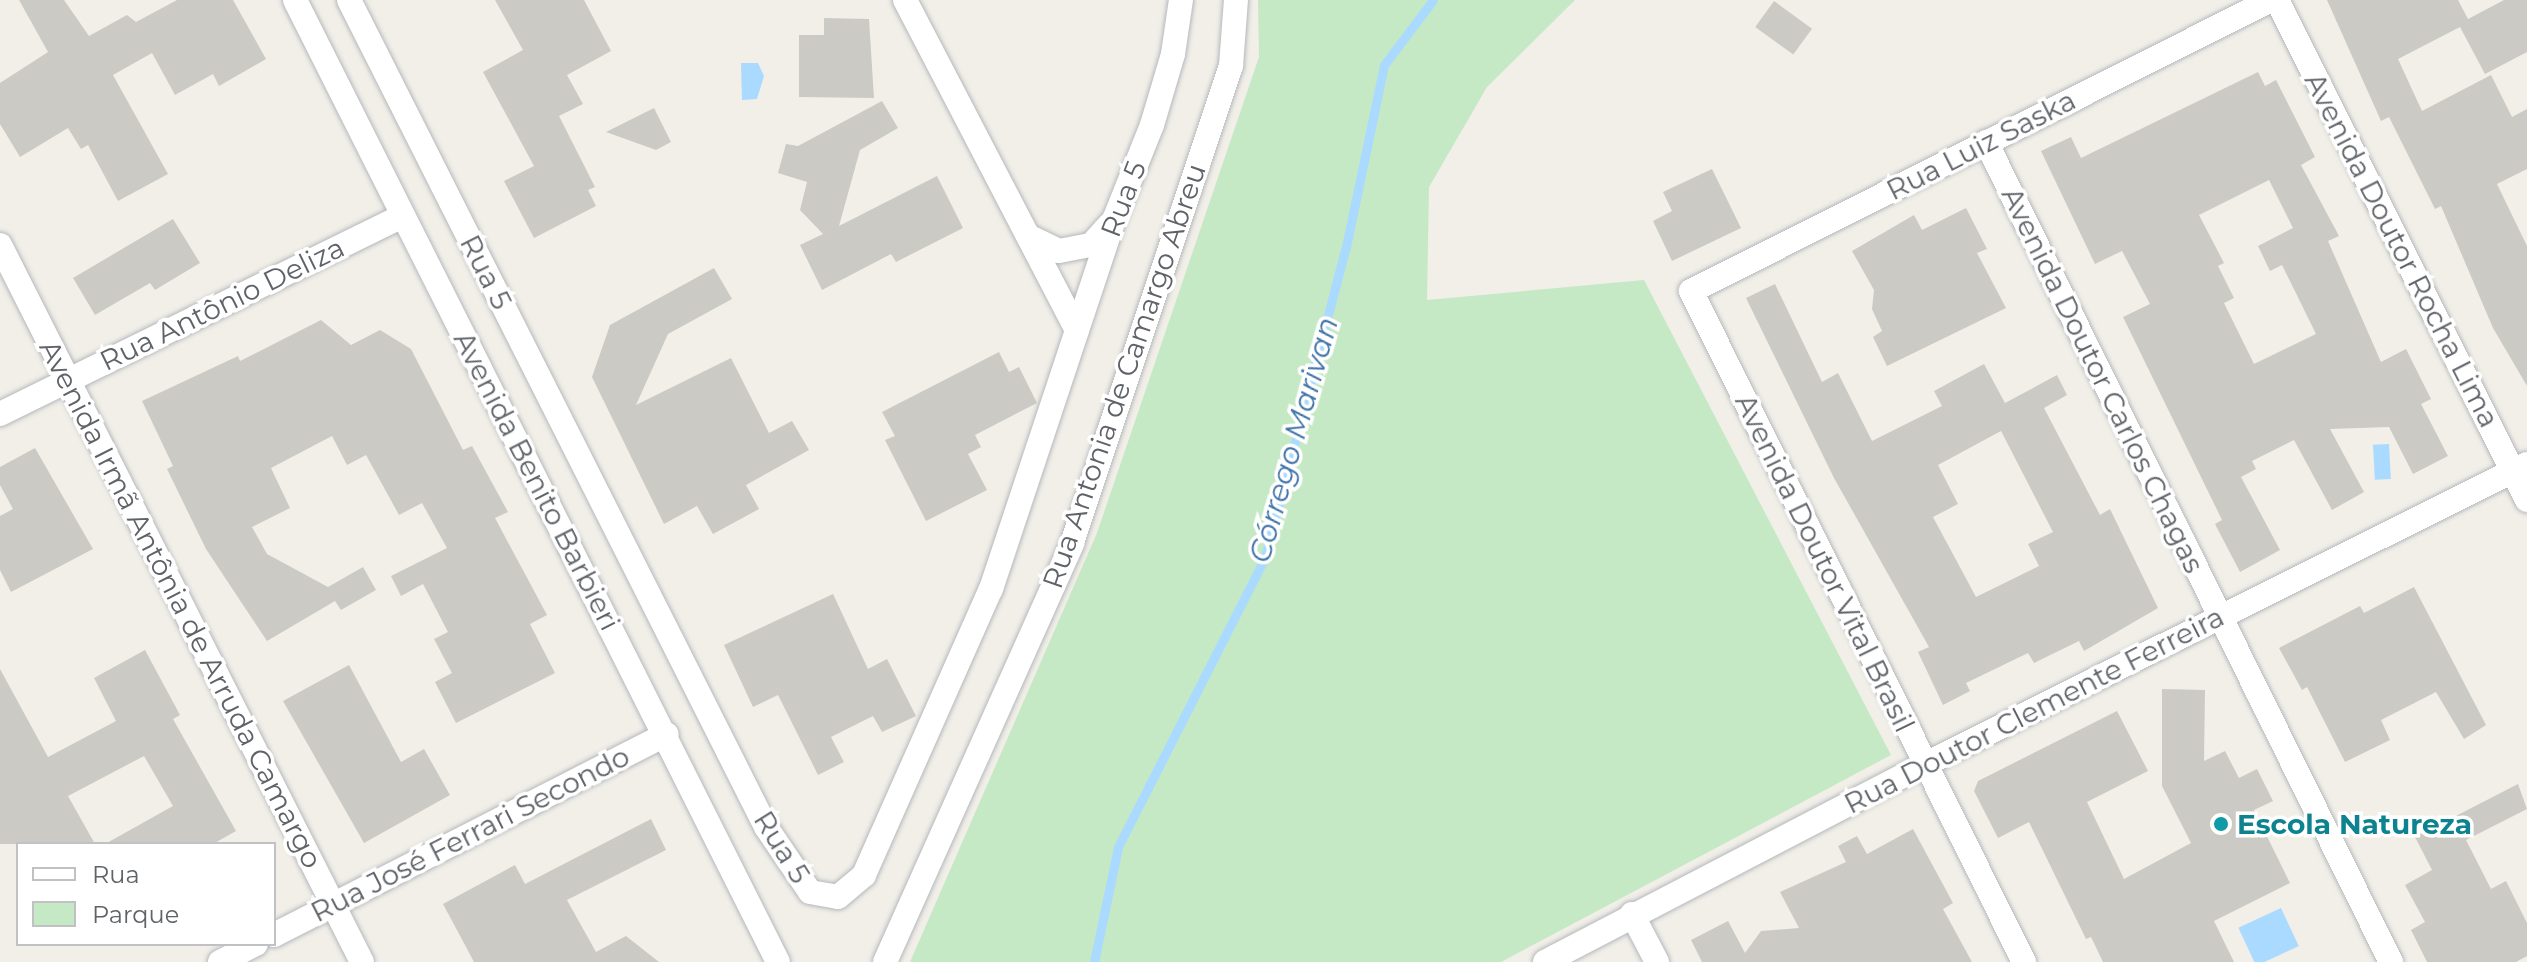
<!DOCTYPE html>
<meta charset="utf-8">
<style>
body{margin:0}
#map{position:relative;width:2527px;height:962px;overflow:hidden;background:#f1efe8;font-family:Montserrat,sans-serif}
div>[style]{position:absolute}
.green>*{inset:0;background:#c5e8c5}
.water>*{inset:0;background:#aadaff;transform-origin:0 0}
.stream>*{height:9px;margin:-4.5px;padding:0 4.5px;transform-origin:4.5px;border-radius:4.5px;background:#aadaff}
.building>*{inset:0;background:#cccac5;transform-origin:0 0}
.roads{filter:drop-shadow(0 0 2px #b5b8bc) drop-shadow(0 0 2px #b5b8bc)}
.street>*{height:24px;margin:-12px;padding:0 12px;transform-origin:12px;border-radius:12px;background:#fff}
.dots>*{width:22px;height:22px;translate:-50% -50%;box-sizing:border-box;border:4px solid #fff;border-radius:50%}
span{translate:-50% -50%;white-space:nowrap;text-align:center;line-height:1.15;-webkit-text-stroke:7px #fff;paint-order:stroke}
.street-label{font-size:28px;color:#5f6368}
.culture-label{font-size:28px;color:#0d838f;font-weight:700}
.left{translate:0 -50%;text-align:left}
.water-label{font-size:30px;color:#4174aa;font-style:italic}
.legend{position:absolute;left:16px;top:842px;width:260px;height:104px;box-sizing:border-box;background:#fff;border:2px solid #bfc1c3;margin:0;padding:10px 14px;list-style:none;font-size:24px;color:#5f6368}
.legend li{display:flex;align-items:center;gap:16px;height:40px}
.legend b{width:40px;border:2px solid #bfc1c3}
</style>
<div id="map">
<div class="green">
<i style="clip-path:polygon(1258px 0,1575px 0,1487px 87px,1429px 187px,1427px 300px,1644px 280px,1891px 755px,1501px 962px,910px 962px,1097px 533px,1259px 57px)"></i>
</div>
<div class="water">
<i style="clip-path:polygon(741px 63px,758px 63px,764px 76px,757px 99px,742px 100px)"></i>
<i style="left:2389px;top:444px;width:35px;height:16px;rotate:87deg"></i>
<i style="left:2281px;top:908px;width:42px;height:47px;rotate:65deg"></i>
</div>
<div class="stream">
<i style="left:1094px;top:962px;width:117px;rotate:-78.2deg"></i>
<i style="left:1118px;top:847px;width:325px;rotate:-63.1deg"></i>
<i style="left:1265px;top:557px;width:320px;rotate:-75.4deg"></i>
<i style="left:1346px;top:247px;width:186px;rotate:-78.2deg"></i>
<i style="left:1384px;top:65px;width:81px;rotate:-53deg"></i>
</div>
<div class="building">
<i style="clip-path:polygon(19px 0,64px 0,89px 36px,127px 15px,136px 22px,177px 0,233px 0,266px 59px,219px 86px,213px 74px,175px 95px,152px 53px,113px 75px,168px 174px,118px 201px,88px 145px,81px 149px,68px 128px,20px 157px,0 124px,0 83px,48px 52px)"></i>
<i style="clip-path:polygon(495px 0,584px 0,611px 51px,567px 75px,583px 104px,559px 116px,595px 187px,588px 190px,596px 206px,534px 238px,504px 181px,534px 166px,483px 72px,523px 50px)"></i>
<i style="clip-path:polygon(2327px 0,2458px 0,2468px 19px,2504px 0,2527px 0,2527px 52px,2485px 74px,2460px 27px,2398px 59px,2422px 111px,2491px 75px,2512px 117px,2527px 109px,2527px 169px,2497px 184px,2527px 246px,2527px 386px,2493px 328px,2441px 206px,2435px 209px,2389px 117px,2381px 121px)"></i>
<i style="left:1774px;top:1px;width:47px;height:32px;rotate:36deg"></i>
<i style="clip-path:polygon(824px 18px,869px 19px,874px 98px,799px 97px,799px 35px,824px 35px)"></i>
<i style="clip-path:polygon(evenodd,2258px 72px,2265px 86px,2276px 80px,2315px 157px,2301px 165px,2339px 236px,2328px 241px,2381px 362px,2406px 349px,2431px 399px,2421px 404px,2448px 456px,2413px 474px,2389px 427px,2330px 429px,2364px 492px,2332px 510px,2294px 440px,2252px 461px,2256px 469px,2241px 477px,2280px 550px,2240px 572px,2215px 524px,2222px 520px,2123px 317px,2150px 304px,2122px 251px,2095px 264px,2041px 151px,2071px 137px,2081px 158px,2258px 72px,2269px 180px,2293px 228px,2258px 246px,2270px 271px,2282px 265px,2316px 334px,2254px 364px,2224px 303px,2234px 298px,2218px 266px,2224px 263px,2199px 215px,2269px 180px)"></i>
<i style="clip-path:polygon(882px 101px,898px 128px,860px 150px,839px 226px,937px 176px,963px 228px,896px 262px,891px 254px,822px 290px,800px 245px,823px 234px,800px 210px,807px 182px,778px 173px,786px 144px,798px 146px)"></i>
<i style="clip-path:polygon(654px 108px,671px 142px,656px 150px,606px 132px)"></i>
<i style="clip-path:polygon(1712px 169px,1741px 228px,1672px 261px,1653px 221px,1672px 211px,1663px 192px)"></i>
<i style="clip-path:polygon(1966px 208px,1987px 249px,1977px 253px,2006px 308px,1887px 366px,1873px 337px,1882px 331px,1872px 309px,1874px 290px,1852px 251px,1914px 215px,1922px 230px)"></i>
<i style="clip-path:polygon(173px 219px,200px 263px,155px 290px,150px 283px,95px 315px,73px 278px)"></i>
<i style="clip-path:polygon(714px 268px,732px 299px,668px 334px,636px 405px,731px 358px,769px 433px,792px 421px,809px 450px,746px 485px,759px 509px,713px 534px,697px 506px,664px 524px,592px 377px,610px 325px)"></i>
<i style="clip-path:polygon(evenodd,1775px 284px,1822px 382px,1838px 373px,1872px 441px,1942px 406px,1934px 391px,1984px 364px,2005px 403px,2057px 375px,2067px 395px,2044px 408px,2100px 515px,2110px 509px,2158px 608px,2084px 651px,2079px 641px,2034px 663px,2028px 653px,1966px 683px,1970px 691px,1943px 705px,1918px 652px,1929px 647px,1834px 478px,1746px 298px,1775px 284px,2001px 431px,2053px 532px,2028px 544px,2039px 566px,1976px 597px,1933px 517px,1958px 504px,1938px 465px,2001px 431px)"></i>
<i style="clip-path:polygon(321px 320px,351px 345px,380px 330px,411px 349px,463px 450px,472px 446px,508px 512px,495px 518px,547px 615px,530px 624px,555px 673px,456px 723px,435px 682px,452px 673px,434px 639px,448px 632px,423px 584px,401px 596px,391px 576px,447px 548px,422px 503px,399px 515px,366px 455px,347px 465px,332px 436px,271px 468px,290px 508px,252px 527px,267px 554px,328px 587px,363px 567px,376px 590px,341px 610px,335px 601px,267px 641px,206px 549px,167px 469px,173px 466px,142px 401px,238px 356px,240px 361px)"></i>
<i style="clip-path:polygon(999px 352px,1009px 372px,1019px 367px,1037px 403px,975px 435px,981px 447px,968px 454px,987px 490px,926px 521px,885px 440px,895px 436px,882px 412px)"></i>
<i style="clip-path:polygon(35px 448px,93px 549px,11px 592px,0 570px,0 516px,13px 509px,0 485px,0 467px)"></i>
<i style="clip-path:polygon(2414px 587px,2486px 725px,2464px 739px,2436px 692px,2381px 720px,2390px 740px,2345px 762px,2307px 687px,2302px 690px,2279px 648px,2360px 606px,2364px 613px)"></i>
<i style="clip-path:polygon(833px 594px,868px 669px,887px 659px,916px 716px,882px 732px,873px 716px,831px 737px,844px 762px,818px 775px,778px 695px,753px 707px,724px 645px)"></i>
<i style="clip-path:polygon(145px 650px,180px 715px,173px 719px,236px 831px,213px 844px,105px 844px,173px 806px,144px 756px,68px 796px,95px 844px,0 844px,0 669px,48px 757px,116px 721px,94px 678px)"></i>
<i style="clip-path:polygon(349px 665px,401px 762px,424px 749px,450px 795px,364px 843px,283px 701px)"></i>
<i style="clip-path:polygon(2162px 689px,2205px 690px,2204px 761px,2225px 751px,2239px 778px,2257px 769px,2273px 801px,2254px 810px,2290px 883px,2214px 921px,2234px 962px,2103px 962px,2091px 937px,2086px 939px,2029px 822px,1998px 838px,1974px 791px,1978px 781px,2117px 711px,2148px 771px,2087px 802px,2124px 879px,2191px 843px,2162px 786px)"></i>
<i style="clip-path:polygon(2518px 784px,2527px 809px,2466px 840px,2491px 889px,2506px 881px,2527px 923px,2527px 956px,2516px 962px,2427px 962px,2411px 930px,2425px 922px,2405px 885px,2432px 870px,2415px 837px)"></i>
<i style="clip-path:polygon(651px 819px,666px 850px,567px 900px,596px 952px,626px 936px,659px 962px,474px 962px,443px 904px,515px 865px,525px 884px)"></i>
<i style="clip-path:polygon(1913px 829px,1953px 903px,1943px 909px,1972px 962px,1702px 962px,1691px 940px,1728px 921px,1745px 953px,1761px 931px,1799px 928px,1780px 892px,1846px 862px,1838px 846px,1857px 836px,1867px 854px)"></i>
</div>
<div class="roads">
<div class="street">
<i style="left:295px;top:0;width:1076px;rotate:63.34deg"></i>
<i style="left:349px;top:0;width:926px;rotate:63.24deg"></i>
<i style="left:766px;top:827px;width:78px;rotate:55.9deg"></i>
<i style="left:810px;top:892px;width:28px;rotate:10deg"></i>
<i style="left:838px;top:897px;width:34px;rotate:-40deg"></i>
<i style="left:864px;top:875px;width:313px;rotate:-66.1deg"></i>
<i style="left:991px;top:589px;width:389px;rotate:-71.6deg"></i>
<i style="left:1114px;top:220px;width:102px;rotate:-68.2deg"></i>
<i style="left:1152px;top:125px;width:74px;rotate:-73.5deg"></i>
<i style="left:1173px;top:54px;width:55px;rotate:-81.6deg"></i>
<i style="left:905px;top:0;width:372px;rotate:62.5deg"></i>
<i style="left:2277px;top:0;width:559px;rotate:63.43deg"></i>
<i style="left:1986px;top:142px;width:915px;rotate:63.72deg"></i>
<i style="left:1028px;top:236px;width:34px;rotate:26deg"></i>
<i style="left:1059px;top:251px;width:33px;rotate:-11deg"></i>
<i style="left:1091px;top:245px;width:27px;rotate:-48deg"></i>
<i style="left:0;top:245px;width:803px;rotate:63.21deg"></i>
<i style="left:0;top:414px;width:448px;rotate:-26.2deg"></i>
<i style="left:1632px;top:914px;width:54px;rotate:62.5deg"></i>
<i style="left:274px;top:935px;width:441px;rotate:-27.1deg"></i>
<i style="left:220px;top:962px;width:40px;rotate:-26.6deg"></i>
<i style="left:885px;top:962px;width:459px;rotate:-65.9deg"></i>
<i style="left:1072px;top:543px;width:503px;rotate:-71.57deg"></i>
<i style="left:1231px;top:66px;width:66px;rotate:-85.7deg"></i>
<i style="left:1545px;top:962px;width:427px;rotate:-27.5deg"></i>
<i style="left:1924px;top:765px;width:674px;rotate:-26.53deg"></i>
<i style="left:2024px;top:962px;width:749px;rotate:-116.39deg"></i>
<i style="left:1691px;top:291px;width:649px;rotate:-26.64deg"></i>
</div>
</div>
<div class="dots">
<i style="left:2221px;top:824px;background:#0f9aa8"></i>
</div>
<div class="street-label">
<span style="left:1981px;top:145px;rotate:-27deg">Rua Luiz Saska</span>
<span style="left:1123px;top:199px;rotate:-69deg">Rua 5</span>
<span style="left:2402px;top:250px;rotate:63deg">Avenida Doutor Rocha Lima</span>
<span style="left:486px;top:272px;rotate:63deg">Rua 5</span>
<span style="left:222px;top:304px;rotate:-26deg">Rua Antônio Deliza</span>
<span style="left:1124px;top:376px;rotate:-71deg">Rua Antonia de Camargo Abreu</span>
<span style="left:2103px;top:380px;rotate:64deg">Avenida Doutor Carlos Chagas</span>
<span style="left:537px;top:481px;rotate:63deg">Avenida Benito Barbieri</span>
<span style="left:1825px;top:563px;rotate:64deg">Avenida Doutor Vital Brasil</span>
<span style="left:181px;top:604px;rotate:63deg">Avenida Irmã Antônia de Arruda Camargo</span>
<span style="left:2034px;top:710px;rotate:-27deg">Rua Doutor Clemente Ferreira</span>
<span style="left:470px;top:834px;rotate:-27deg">Rua José Ferrari Secondo</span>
<span style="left:782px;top:847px;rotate:58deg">Rua 5</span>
</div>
<div class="culture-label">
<span class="left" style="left:2237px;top:824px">Escola Natureza</span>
</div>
<div class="water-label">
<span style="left:1294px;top:440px;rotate:-74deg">Córrego Marivan</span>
</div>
<ul class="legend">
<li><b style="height:10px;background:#fff"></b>Rua</li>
<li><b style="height:22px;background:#c5e8c5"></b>Parque</li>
</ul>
</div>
